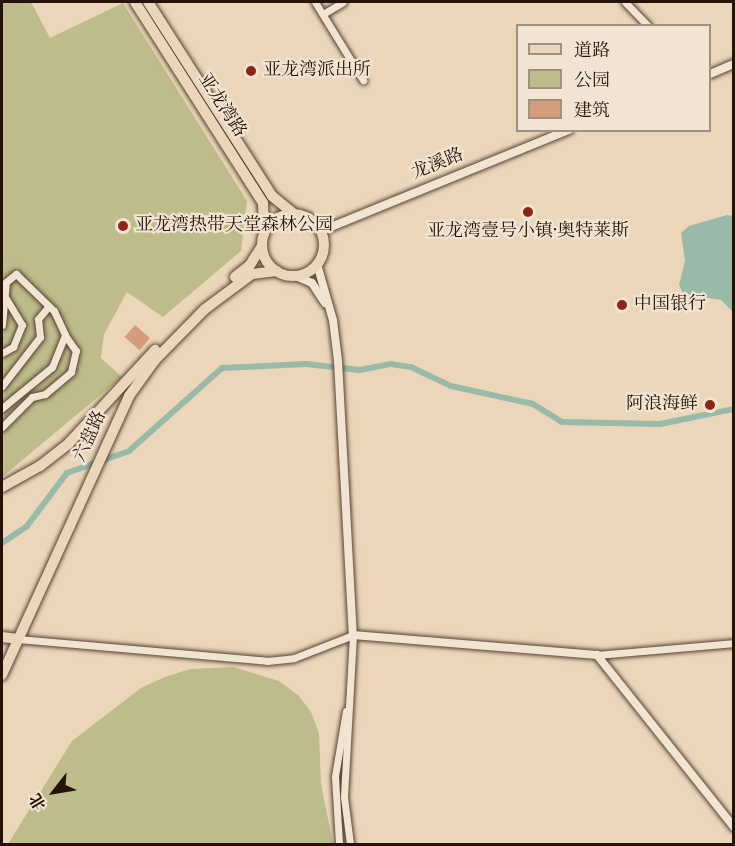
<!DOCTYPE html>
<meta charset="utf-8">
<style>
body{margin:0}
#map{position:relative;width:735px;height:846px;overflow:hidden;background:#ebd6b9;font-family:"IM FELL English","Noto Serif SC",serif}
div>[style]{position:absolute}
.green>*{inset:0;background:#bebc8a}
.water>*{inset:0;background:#99baa9}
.canal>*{height:6px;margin:-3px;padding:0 3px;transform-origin:3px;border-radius:3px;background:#99baa9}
.building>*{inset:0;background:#d39d7b;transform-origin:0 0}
.roads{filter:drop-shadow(0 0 2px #564334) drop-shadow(0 0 2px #564334)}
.minor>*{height:7px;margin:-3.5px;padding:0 3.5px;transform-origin:3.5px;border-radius:3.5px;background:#f2e4d2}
.tertiary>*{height:8px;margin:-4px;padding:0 4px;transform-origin:4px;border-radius:4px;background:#f2e4d2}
.primary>*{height:10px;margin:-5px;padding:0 5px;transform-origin:5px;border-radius:5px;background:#ebd6b9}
.primary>.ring{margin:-5px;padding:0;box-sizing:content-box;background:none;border:10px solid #ebd6b9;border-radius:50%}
.dots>*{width:16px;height:16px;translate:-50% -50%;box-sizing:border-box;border:3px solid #f2e4d2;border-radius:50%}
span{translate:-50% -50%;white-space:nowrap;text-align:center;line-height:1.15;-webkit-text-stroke:4.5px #f2e4d2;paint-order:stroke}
.poi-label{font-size:18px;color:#251208}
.left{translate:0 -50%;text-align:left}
.right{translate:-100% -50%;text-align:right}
.street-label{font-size:18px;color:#251208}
.frame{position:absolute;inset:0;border:3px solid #251208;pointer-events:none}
.legend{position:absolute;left:516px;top:24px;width:195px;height:108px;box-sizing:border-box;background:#f2e4d2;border:2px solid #a09081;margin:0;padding:8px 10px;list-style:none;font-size:18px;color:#251208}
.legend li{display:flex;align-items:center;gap:12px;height:30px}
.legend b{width:30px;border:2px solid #a09081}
.north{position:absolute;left:24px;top:762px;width:60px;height:60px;-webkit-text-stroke:4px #f2e4d2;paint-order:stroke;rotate:239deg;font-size:16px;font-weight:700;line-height:24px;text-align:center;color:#251208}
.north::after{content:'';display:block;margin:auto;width:21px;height:27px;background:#251208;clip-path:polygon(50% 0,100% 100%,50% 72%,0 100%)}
</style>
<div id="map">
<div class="green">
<i style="clip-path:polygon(2px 2px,31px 2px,50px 38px,123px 3px,247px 201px,241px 251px,163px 317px,127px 292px,104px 334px,101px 358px,122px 377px,2px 477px)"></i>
<i style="clip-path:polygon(233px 667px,279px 681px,298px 695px,311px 712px,319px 733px,321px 784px,333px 844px,8px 844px,72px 741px,141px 688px,165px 677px,190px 669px)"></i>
</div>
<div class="water">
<i style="clip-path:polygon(727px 215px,733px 216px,733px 312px,721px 300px,683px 294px,679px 285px,685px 261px,681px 233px,689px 226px)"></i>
</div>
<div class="canal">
<i style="left:2px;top:543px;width:30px;rotate:-34deg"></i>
<i style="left:27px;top:526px;width:66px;rotate:-53deg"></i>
<i style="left:67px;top:473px;width:66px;rotate:-19.5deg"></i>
<i style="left:129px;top:451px;width:125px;rotate:-41.7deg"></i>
<i style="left:222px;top:368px;width:84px;rotate:-2.7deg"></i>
<i style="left:306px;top:364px;width:54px;rotate:6.3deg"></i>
<i style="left:360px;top:370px;width:32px;rotate:-11deg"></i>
<i style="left:391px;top:364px;width:20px;rotate:9deg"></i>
<i style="left:411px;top:367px;width:44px;rotate:25.4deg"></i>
<i style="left:451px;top:386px;width:84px;rotate:12.4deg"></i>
<i style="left:533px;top:404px;width:34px;rotate:32deg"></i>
<i style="left:562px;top:422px;width:98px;rotate:1.2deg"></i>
<i style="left:660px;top:424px;width:76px;rotate:-11.5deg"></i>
</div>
<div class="building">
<i style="left:135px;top:325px;width:20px;height:16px;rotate:41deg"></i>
</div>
<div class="roads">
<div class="minor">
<i style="left:315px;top:2px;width:92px;rotate:58.4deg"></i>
<i style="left:625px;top:2px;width:33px;rotate:46deg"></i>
<i style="left:323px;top:14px;width:23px;rotate:-31deg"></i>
<i style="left:2px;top:325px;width:43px;rotate:-84.7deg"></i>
<i style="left:6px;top:282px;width:13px;rotate:-39deg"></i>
<i style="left:16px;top:274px;width:53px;rotate:44.2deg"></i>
<i style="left:54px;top:311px;width:26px;rotate:65deg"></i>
<i style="left:65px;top:335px;width:35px;rotate:112deg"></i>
<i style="left:52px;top:367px;width:65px;rotate:140.6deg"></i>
<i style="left:2px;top:353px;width:13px;rotate:-29deg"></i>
<i style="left:13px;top:347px;width:24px;rotate:-68deg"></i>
<i style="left:22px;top:325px;width:31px;rotate:-121deg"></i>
<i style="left:2px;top:386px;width:62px;rotate:-52.2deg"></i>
<i style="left:40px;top:337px;width:18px;rotate:-96deg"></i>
<i style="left:38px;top:319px;width:16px;rotate:-50deg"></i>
<i style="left:2px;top:427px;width:42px;rotate:-45deg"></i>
<i style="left:32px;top:397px;width:13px;rotate:-13deg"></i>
<i style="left:45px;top:394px;width:34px;rotate:-40deg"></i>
<i style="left:71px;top:372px;width:22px;rotate:-77deg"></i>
<i style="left:76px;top:351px;width:19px;rotate:-125deg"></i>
<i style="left:18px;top:639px;width:250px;rotate:5deg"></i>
<i style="left:267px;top:661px;width:27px;rotate:-6deg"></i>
<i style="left:294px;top:658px;width:63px;rotate:-21.3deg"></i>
<i style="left:353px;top:635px;width:162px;rotate:93.2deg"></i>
<i style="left:344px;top:797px;width:47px;rotate:82.7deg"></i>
<i style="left:597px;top:655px;width:138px;rotate:-5deg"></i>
<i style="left:339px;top:844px;width:68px;rotate:-93.4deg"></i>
<i style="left:335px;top:776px;width:66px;rotate:-80.4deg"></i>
</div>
<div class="tertiary">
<i style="left:710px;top:74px;width:26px;rotate:-23deg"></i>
<i style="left:321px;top:231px;width:268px;rotate:-22.2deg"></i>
<i style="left:317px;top:264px;width:58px;rotate:74.1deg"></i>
<i style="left:333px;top:320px;width:41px;rotate:83deg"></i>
<i style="left:338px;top:361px;width:274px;rotate:86.9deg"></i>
<i style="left:353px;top:635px;width:245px;rotate:4.7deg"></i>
<i style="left:597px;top:655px;width:220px;rotate:51.5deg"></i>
<i style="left:296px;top:276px;width:17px;rotate:24deg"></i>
<i style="left:312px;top:283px;width:24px;rotate:57deg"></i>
</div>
<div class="primary">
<i style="left:135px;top:2px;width:238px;rotate:57.5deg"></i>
<i style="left:263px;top:203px;width:30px;rotate:88deg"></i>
<i style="left:148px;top:2px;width:230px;rotate:57.4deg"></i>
<i style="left:272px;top:196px;width:28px;rotate:39deg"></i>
<i class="ring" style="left:262px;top:214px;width:52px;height:52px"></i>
<i style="left:235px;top:277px;width:19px;rotate:-39deg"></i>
<i style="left:250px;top:265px;width:22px;rotate:-58deg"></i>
<i style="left:2px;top:487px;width:43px;rotate:-28.9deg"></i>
<i style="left:40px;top:466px;width:37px;rotate:-38deg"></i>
<i style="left:69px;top:443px;width:127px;rotate:-47.2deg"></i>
<i style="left:2px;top:637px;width:16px;rotate:7deg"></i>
<i style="left:2px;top:675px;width:307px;rotate:-65.5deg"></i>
<i style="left:129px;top:396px;width:44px;rotate:-54.2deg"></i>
<i style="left:155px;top:360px;width:71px;rotate:-45.6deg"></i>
<i style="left:205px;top:309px;width:59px;rotate:-36.7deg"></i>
<i style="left:252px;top:274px;width:25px;rotate:-7deg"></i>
</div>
</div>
<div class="dots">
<i style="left:251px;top:71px;background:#8f2418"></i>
<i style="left:528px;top:212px;background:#8f2418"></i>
<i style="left:123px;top:226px;background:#8f2418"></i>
<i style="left:622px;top:305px;background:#8f2418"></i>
<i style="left:710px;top:405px;background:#8f2418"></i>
</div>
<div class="poi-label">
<span class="left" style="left:263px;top:71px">亚龙湾派出所</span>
<span class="left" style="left:135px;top:226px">亚龙湾热带天堂森林公园</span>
<span style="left:528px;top:232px">亚龙湾壹号小镇·奥特莱斯</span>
<span class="left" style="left:634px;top:305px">中国银行</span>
<span class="right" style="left:698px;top:405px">阿浪海鲜</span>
</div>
<div class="street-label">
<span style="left:221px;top:106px;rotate:57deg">亚龙湾路</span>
<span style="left:438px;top:165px;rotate:-22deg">龙溪路</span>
<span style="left:91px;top:437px;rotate:-66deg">六盘路</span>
</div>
<div class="frame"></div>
<ul class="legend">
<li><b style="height:8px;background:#ebd6b9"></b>道路</li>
<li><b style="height:16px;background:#bebc8a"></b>公园</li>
<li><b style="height:16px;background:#d39d7b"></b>建筑</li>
</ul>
<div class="north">北</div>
</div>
